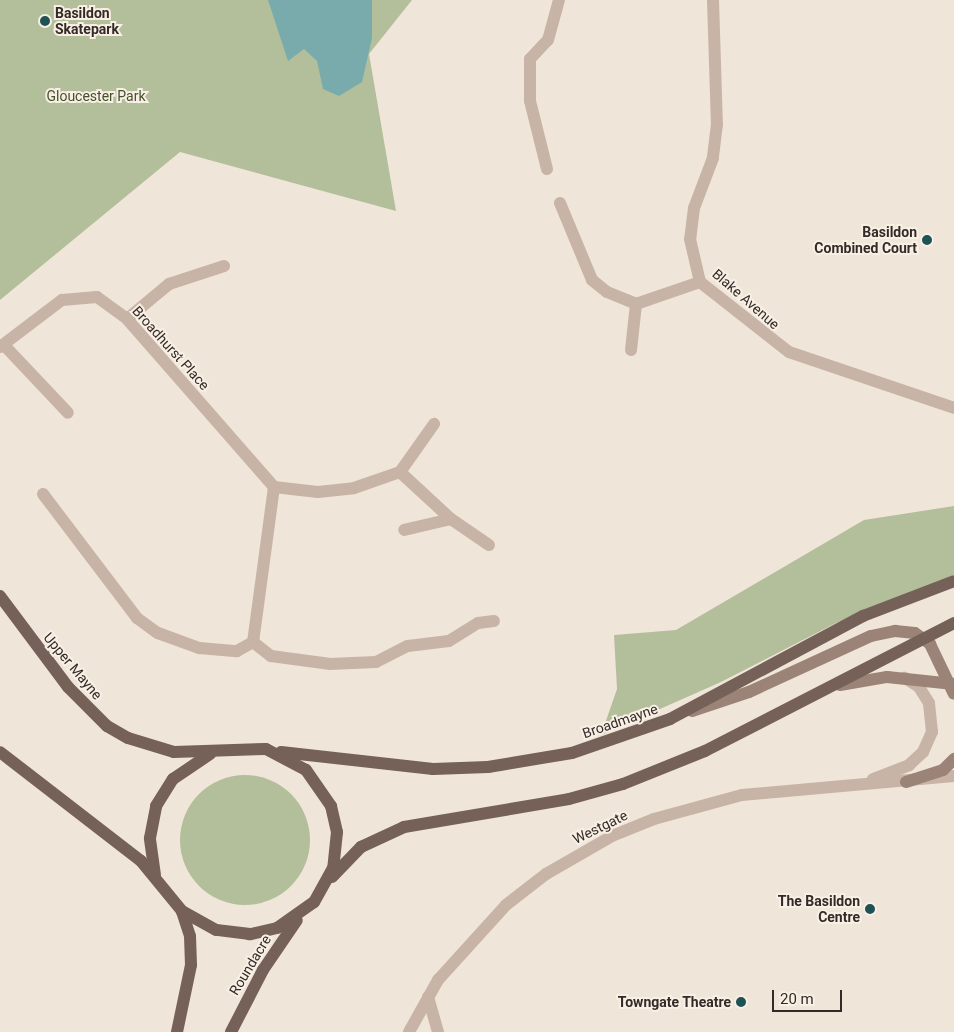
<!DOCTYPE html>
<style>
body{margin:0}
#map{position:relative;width:954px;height:1032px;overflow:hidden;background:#f0e5d9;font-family:Roboto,sans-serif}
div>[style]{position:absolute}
.green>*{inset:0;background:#b3bf9a}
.round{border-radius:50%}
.water>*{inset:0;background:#79abac}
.street>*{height:12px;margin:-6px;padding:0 6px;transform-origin:6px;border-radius:6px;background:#c8b4a6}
.secondary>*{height:12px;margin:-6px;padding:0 6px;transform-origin:6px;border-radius:6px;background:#9b8477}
.primary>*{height:12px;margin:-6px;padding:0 6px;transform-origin:6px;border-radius:6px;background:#766158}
.dots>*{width:14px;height:14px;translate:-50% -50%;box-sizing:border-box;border:2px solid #f8efe5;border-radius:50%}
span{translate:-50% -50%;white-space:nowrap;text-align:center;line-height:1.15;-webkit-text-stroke:4px #f8efe5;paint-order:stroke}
.poi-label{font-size:14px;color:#342a27;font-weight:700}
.left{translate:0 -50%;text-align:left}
.right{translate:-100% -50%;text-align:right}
.park-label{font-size:14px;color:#44512b}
.street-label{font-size:14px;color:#342a27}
.scale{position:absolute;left:772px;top:990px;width:70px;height:22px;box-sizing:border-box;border:2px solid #342a27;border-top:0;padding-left:6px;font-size:15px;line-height:18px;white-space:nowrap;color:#342a27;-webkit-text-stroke:4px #f8efe5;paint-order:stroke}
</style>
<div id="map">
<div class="green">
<i style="clip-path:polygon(0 0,412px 0,369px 54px,396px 211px,180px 152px,0 300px)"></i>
<i style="clip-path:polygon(954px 506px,954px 575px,836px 623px,721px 682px,601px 735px,617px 689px,614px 635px,676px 630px,864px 520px)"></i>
<i class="round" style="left:180px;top:775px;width:130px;height:130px"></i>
</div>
<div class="water">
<i style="clip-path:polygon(268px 0,372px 0,372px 38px,362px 82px,339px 96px,323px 89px,317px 61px,304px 49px,288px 61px)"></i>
</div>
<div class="street">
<i style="left:713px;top:0;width:124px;rotate:88.2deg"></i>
<i style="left:717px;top:124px;width:34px;rotate:97deg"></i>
<i style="left:713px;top:158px;width:53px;rotate:110.8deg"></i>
<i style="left:694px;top:208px;width:31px;rotate:97deg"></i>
<i style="left:690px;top:239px;width:44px;rotate:76.9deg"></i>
<i style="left:700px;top:282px;width:113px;rotate:38.2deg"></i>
<i style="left:789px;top:352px;width:174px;rotate:18.7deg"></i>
<i style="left:547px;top:169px;width:70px;rotate:-104deg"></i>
<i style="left:530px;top:101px;width:42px;rotate:-90deg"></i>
<i style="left:530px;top:59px;width:26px;rotate:-47deg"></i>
<i style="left:548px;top:40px;width:41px;rotate:-74.6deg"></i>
<i style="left:560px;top:203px;width:83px;rotate:67.4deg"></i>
<i style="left:592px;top:280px;width:19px;rotate:39deg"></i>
<i style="left:607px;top:292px;width:31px;rotate:22deg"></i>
<i style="left:636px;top:304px;width:68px;rotate:-19deg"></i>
<i style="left:127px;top:319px;width:55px;rotate:-39.8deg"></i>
<i style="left:169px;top:284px;width:58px;rotate:-18.1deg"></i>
<i style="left:4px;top:345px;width:93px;rotate:46.7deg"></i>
<i style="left:0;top:347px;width:78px;rotate:-37.2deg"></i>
<i style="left:62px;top:300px;width:35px;rotate:-5deg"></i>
<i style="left:97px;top:297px;width:37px;rotate:36deg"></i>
<i style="left:127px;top:319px;width:223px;rotate:48.8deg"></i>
<i style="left:274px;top:487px;width:156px;rotate:97.7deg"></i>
<i style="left:631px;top:350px;width:46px;rotate:-83.8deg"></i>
<i style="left:400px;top:472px;width:69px;rotate:42.7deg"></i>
<i style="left:451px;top:519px;width:48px;rotate:166.8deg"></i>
<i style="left:274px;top:487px;width:44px;rotate:6.5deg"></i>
<i style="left:318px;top:492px;width:36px;rotate:-6deg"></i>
<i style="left:354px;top:488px;width:49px;rotate:-19.2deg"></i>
<i style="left:400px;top:472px;width:59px;rotate:-54.7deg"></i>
<i style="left:43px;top:494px;width:156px;rotate:52.8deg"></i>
<i style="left:137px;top:618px;width:26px;rotate:36deg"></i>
<i style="left:158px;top:633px;width:44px;rotate:20.1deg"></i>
<i style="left:199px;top:648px;width:38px;rotate:5deg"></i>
<i style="left:237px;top:651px;width:18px;rotate:-29deg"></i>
<i style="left:253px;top:642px;width:23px;rotate:38deg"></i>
<i style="left:271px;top:656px;width:60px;rotate:7.7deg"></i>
<i style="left:330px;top:664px;width:46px;rotate:-2.5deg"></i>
<i style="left:376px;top:662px;width:36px;rotate:-27deg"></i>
<i style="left:408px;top:646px;width:41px;rotate:-7deg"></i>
<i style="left:449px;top:641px;width:34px;rotate:-32deg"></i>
<i style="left:478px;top:623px;width:16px;rotate:-7deg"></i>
<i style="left:451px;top:519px;width:46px;rotate:34.4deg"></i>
<i style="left:873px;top:779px;width:39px;rotate:-21deg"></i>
<i style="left:909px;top:765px;width:19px;rotate:-43deg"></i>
<i style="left:923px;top:752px;width:22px;rotate:-66deg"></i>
<i style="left:932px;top:732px;width:29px;rotate:-96deg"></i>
<i style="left:929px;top:703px;width:19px;rotate:-122deg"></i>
<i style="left:919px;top:687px;width:17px;rotate:-147deg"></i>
<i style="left:428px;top:997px;width:36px;rotate:74deg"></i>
<i style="left:409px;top:1032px;width:60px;rotate:-60.9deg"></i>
<i style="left:438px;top:980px;width:101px;rotate:-47.8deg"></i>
<i style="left:506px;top:905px;width:51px;rotate:-37.8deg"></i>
<i style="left:546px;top:874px;width:76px;rotate:-29.9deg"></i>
<i style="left:612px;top:836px;width:45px;rotate:-22deg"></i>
<i style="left:654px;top:819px;width:91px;rotate:-15.3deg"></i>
<i style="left:742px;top:795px;width:213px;rotate:-5.1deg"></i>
</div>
<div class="secondary">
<i style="left:840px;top:685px;width:48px;rotate:-9.7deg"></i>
<i style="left:887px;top:677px;width:67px;rotate:6deg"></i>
<i style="left:692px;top:711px;width:60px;rotate:-18.4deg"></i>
<i style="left:749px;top:692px;width:134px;rotate:-24.7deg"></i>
<i style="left:871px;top:636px;width:25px;rotate:-12deg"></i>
<i style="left:895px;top:631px;width:20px;rotate:6deg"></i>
<i style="left:915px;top:633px;width:19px;rotate:36deg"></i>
<i style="left:930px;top:644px;width:55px;rotate:64.4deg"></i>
<i style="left:906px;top:782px;width:39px;rotate:-18deg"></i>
<i style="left:943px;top:770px;width:16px;rotate:-45deg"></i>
</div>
<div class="primary">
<i style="left:0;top:596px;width:114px;rotate:53.2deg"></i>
<i style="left:68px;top:687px;width:55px;rotate:45deg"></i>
<i style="left:107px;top:726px;width:24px;rotate:30deg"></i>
<i style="left:128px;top:738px;width:48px;rotate:16.9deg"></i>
<i style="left:174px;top:752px;width:92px;rotate:-1.9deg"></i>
<i style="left:266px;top:749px;width:45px;rotate:27.7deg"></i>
<i style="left:306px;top:770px;width:44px;rotate:55.2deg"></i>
<i style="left:331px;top:806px;width:27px;rotate:77deg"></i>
<i style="left:337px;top:832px;width:36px;rotate:96deg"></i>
<i style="left:333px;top:868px;width:39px;rotate:119deg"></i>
<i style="left:314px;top:902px;width:45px;rotate:144.9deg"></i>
<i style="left:277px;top:928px;width:28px;rotate:167deg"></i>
<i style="left:250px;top:934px;width:34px;rotate:-173deg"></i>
<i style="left:216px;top:930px;width:39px;rotate:-151deg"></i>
<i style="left:182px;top:911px;width:65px;rotate:-129.4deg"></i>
<i style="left:141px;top:861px;width:178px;rotate:-142.3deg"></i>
<i style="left:281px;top:752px;width:153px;rotate:6.4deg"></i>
<i style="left:433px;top:769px;width:55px;rotate:-2.1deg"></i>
<i style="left:488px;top:767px;width:85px;rotate:-9.5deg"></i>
<i style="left:572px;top:753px;width:104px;rotate:-19.1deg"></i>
<i style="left:670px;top:719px;width:219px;rotate:-28.1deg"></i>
<i style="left:863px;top:616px;width:97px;rotate:-21deg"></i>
<i style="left:155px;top:875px;width:37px;rotate:-98deg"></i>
<i style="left:150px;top:838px;width:33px;rotate:-79deg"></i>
<i style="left:156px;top:806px;width:32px;rotate:-58deg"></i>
<i style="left:173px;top:779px;width:45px;rotate:-34deg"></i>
<i style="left:332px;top:877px;width:42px;rotate:-46deg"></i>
<i style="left:361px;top:847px;width:47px;rotate:-24.9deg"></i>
<i style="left:404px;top:827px;width:167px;rotate:-9.6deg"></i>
<i style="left:569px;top:799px;width:56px;rotate:-15.5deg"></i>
<i style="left:623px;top:784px;width:88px;rotate:-21.9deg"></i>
<i style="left:705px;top:751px;width:280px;rotate:-27.2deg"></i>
<i style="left:177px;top:1032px;width:68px;rotate:-78.2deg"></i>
<i style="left:191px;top:965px;width:29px;rotate:-92deg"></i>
<i style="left:190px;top:936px;width:26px;rotate:-108deg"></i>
<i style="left:231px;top:1032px;width:70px;rotate:-62.7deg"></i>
<i style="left:263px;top:970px;width:60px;rotate:-55.8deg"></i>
</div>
<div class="dots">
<i style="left:45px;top:21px;background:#1e5254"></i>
<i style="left:927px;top:240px;background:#1e5254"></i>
<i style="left:870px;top:909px;background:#1e5254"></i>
<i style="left:741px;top:1002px;background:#1e5254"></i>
</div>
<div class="poi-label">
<span class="left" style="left:55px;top:21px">Basildon<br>Skatepark</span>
<span class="right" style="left:917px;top:240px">Basildon<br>Combined Court</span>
<span class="right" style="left:860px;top:909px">The Basildon<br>Centre</span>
<span class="right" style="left:731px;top:1002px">Towngate Theatre</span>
</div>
<div class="park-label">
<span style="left:96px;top:96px">Gloucester Park</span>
</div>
<div class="street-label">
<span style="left:746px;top:299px;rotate:41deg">Blake Avenue</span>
<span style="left:171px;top:348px;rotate:48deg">Broadhurst Place</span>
<span style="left:73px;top:666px;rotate:50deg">Upper Mayne</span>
<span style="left:620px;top:721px;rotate:-19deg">Broadmayne</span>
<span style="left:600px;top:827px;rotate:-26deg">Westgate</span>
<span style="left:250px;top:965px;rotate:-59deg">Roundacre</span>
</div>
<div class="scale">20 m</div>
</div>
